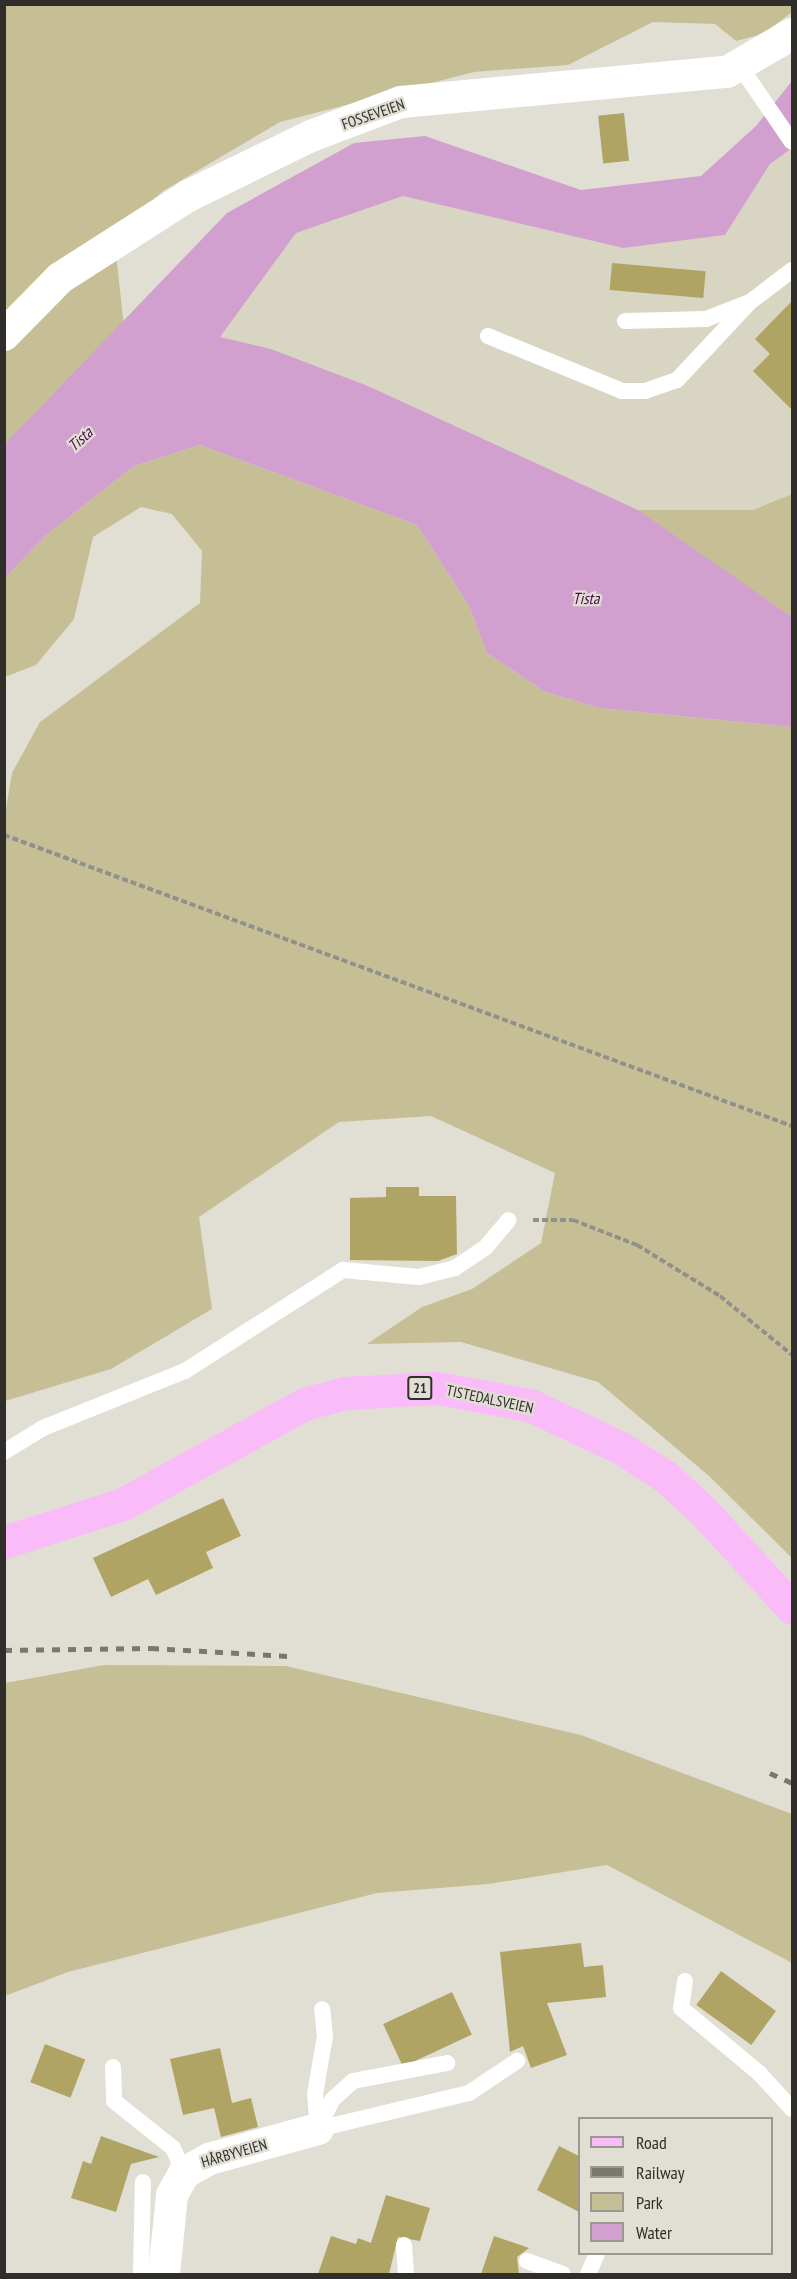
<!DOCTYPE html>
<meta charset="utf-8">
<style>
body{margin:0}
#map{position:relative;width:797px;height:2279px;overflow:hidden;background:#e1dfd4;font-family:"PT Sans Narrow",sans-serif}
div>[style]{position:absolute}
.built>*{inset:0;background:#d8d5c2}
.green>*{inset:0;background:#c6bf96}
.water>*{inset:0;background:#d1a0cf}
.building>*{inset:0;background:#afa463;transform-origin:0 0}
.path>*{height:4px;margin-top:-2px;transform-origin:0;background:repeating-linear-gradient(90deg,#929189 0 6px,transparent 0 9px)}
.service>*{height:16px;margin:-8px;padding:0 8px;transform-origin:8px;border-radius:8px;background:#fff}
.minor>*{height:32px;margin:-16px;padding:0 16px;transform-origin:16px;border-radius:16px;background:#fff}
.primary>*{height:33px;margin:-16.5px;padding:0 16.5px;transform-origin:16.5px;border-radius:16.5px;background:#fabcf9}
.rail>*{height:4.5px;margin-top:-2.25px;transform-origin:0;background:repeating-linear-gradient(90deg,#797770 0 8px,transparent 0 16px)}
span{translate:-50% -50%;white-space:nowrap;text-align:center;line-height:1.15;-webkit-text-stroke:4.5px #e1dfd4;paint-order:stroke}
.shield-label span{padding:2px 4px;background:#e1dfd4;border:2px solid;border-radius:4px;-webkit-text-stroke-width:0}
.shield-label{font-size:14px;color:#2f2e2a;font-weight:700}
.street-label{font-size:15px;color:#2f2e2a}
.water-label{font-size:16px;color:#470b47;font-style:italic}
.frame{position:absolute;inset:0;border:6px solid #2f2e2a;pointer-events:none}
.legend{position:absolute;left:578px;top:2117px;width:195px;height:138px;box-sizing:border-box;background:#e1dfd4;border:2px solid #9a9890;margin:0;padding:8px 10px;list-style:none;font-size:18px;color:#2f2e2a}
.legend li{display:flex;align-items:center;gap:12px;height:30px}
.legend b{width:30px;border:2px solid #9a9890}
</style>
<div id="map">
<div class="built">
<i style="clip-path:polygon(792px 148px,792px 494px,753px 510px,638px 510px,368px 386px,271px 349px,219px 338px,296px 233px,403px 196px,623px 248px,725px 235px,770px 164px)"></i>
</div>
<div class="green">
<i style="clip-path:polygon(5px 5px,792px 5px,792px 12px,763px 34px,736px 41px,715px 24px,653px 22px,568px 65px,474px 72px,280px 122px,163px 191px,114px 236px,126px 345px,5px 455px)"></i>
<i style="clip-path:polygon(200px 445px,417px 525px,469px 606px,487px 653px,545px 692px,600px 708px,792px 727px,792px 1558px,709px 1476px,598px 1382px,461px 1342px,367px 1344px,422px 1307px,472px 1289px,541px 1243px,555px 1173px,431px 1116px,339px 1122px,199px 1217px,212px 1309px,111px 1369px,5px 1401px,4px 820px,12px 773px,40px 722px,200px 603px,202px 551px,172px 514px,141px 507px,93px 537px,74px 619px,36px 665px,5px 677px,5px 578px,45px 536px,134px 466px)"></i>
<i style="clip-path:polygon(792px 494px,792px 622px,638px 510px,753px 510px)"></i>
<i style="clip-path:polygon(104px 1665px,286px 1666px,581px 1735px,792px 1814px,792px 1963px,607px 1865px,489px 1884px,377px 1893px,68px 1972px,5px 1996px,5px 1683px)"></i>
</div>
<div class="water">
<i style="clip-path:polygon(792px 81px,792px 148px,770px 164px,725px 235px,623px 248px,403px 196px,296px 233px,220px 337px,271px 349px,368px 386px,638px 510px,792px 617px,792px 727px,600px 708px,545px 692px,487px 653px,469px 606px,417px 525px,200px 445px,134px 466px,45px 536px,5px 578px,5px 444px,227px 213px,354px 143px,425px 136px,581px 190px,701px 176px,756px 126px)"></i>
</div>
<div class="building">
<i style="left:624px;top:113px;width:48px;height:26px;rotate:84deg"></i>
<i style="left:612px;top:263px;width:94px;height:27px;rotate:5deg"></i>
<i style="clip-path:polygon(792px 301px,792px 410px,753px 371px,770px 354px,755px 339px)"></i>
<i style="clip-path:polygon(386px 1187px,419px 1187px,419px 1196px,456px 1196px,457px 1254px,438px 1261px,350px 1260px,350px 1198px,386px 1197px)"></i>
<i style="clip-path:polygon(223px 1498px,241px 1536px,206px 1552px,213px 1568px,156px 1595px,148px 1579px,111px 1597px,93px 1558px)"></i>
<i style="clip-path:polygon(581px 1943px,584px 1967px,603px 1965px,606px 1997px,547px 2003px,567px 2055px,531px 2068px,523px 2046px,510px 2052px,500px 1952px)"></i>
<i style="left:721px;top:1971px;width:68px;height:42px;rotate:36deg"></i>
<i style="left:452px;top:1992px;width:47px;height:76px;rotate:65deg"></i>
<i style="left:45px;top:2044px;width:43px;height:41px;rotate:21deg"></i>
<i style="clip-path:polygon(220px 2048px,232px 2103px,251px 2098px,258px 2127px,221px 2137px,214px 2108px,183px 2115px,170px 2059px)"></i>
<i style="clip-path:polygon(101px 2136px,159px 2157px,131px 2164px,116px 2212px,71px 2198px,83px 2161px,91px 2164px)"></i>
<i style="clip-path:polygon(559px 2146px,579px 2156px,579px 2212px,537px 2190px)"></i>
<i style="clip-path:polygon(386px 2195px,430px 2208px,420px 2241px,398px 2237px,389px 2274px,318px 2274px,331px 2236px,356px 2244px,358px 2238px,371px 2243px)"></i>
<i style="clip-path:polygon(494px 2236px,529px 2248px,517px 2257px,519px 2274px,481px 2274px)"></i>
</div>
<div class="path">
<i style="left:4px;top:835px;width:840px;rotate:20.27deg"></i>
<i style="left:533px;top:1220px;width:40px"></i>
<i style="left:573px;top:1220px;width:69px;rotate:21.3deg"></i>
<i style="left:637px;top:1245px;width:97px;rotate:31.6deg"></i>
<i style="left:720px;top:1296px;width:93px;rotate:39.3deg"></i>
</div>
<div class="service">
<i style="left:739px;top:65px;width:93px;rotate:55.5deg"></i>
<i style="left:625px;top:321px;width:81px;rotate:-1.4deg"></i>
<i style="left:706px;top:319px;width:47px;rotate:-21.1deg"></i>
<i style="left:750px;top:302px;width:53px;rotate:-37.3deg"></i>
<i style="left:488px;top:336px;width:145px;rotate:22.3deg"></i>
<i style="left:622px;top:391px;width:23px"></i>
<i style="left:645px;top:391px;width:34px;rotate:-19deg"></i>
<i style="left:677px;top:380px;width:107px;rotate:-46.9deg"></i>
<i style="left:4px;top:1452px;width:46px;rotate:-31.6deg"></i>
<i style="left:43px;top:1428px;width:153px;rotate:-21.9deg"></i>
<i style="left:185px;top:1371px;width:188px;rotate:-32.6deg"></i>
<i style="left:343px;top:1270px;width:76px;rotate:5.3deg"></i>
<i style="left:419px;top:1277px;width:37px;rotate:-14deg"></i>
<i style="left:455px;top:1268px;width:37px;rotate:-34deg"></i>
<i style="left:486px;top:1247px;width:35px;rotate:-50deg"></i>
<i style="left:685px;top:1981px;width:27px;rotate:98deg"></i>
<i style="left:681px;top:2008px;width:102px;rotate:39.8deg"></i>
<i style="left:759px;top:2073px;width:49px;rotate:47.5deg"></i>
<i style="left:113px;top:2067px;width:34px;rotate:88deg"></i>
<i style="left:114px;top:2101px;width:75px;rotate:38.5deg"></i>
<i style="left:173px;top:2148px;width:27px;rotate:66deg"></i>
<i style="left:318px;top:2128px;width:34px;rotate:-95deg"></i>
<i style="left:315px;top:2094px;width:59px;rotate:-80.2deg"></i>
<i style="left:325px;top:2036px;width:27px;rotate:-96deg"></i>
<i style="left:318px;top:2129px;width:155px;rotate:-13.4deg"></i>
<i style="left:469px;top:2093px;width:58px;rotate:-33.7deg"></i>
<i style="left:318px;top:2129px;width:32px;rotate:-64deg"></i>
<i style="left:332px;top:2100px;width:28px;rotate:-42deg"></i>
<i style="left:353px;top:2081px;width:96px;rotate:-10.8deg"></i>
<i style="left:404px;top:2245px;width:29px;rotate:86deg"></i>
<i style="left:527px;top:2261px;width:38px;rotate:20deg"></i>
<i style="left:141px;top:2274px;width:92px;rotate:-88.8deg"></i>
<i style="left:588px;top:2274px;width:22px;rotate:-66deg"></i>
</div>
<div class="minor">
<i style="left:4px;top:335px;width:80px;rotate:-45.5deg"></i>
<i style="left:60px;top:278px;width:152px;rotate:-32.6deg"></i>
<i style="left:188px;top:196px;width:137px;rotate:-26deg"></i>
<i style="left:311px;top:136px;width:96px;rotate:-20.7deg"></i>
<i style="left:401px;top:102px;width:327px;rotate:-5.3deg"></i>
<i style="left:727px;top:72px;width:75px;rotate:-30.3deg"></i>
<i style="left:164px;top:2274px;width:79px;rotate:-84.2deg"></i>
<i style="left:172px;top:2195px;width:25px;rotate:-61deg"></i>
<i style="left:184px;top:2173px;width:29px;rotate:-29deg"></i>
<i style="left:209px;top:2159px;width:113px;rotate:-15.4deg"></i>
</div>
<div class="primary">
<i style="left:4px;top:1542px;width:125px;rotate:-17.7deg"></i>
<i style="left:123px;top:1504px;width:207px;rotate:-28.9deg"></i>
<i style="left:304px;top:1404px;width:42px;rotate:-15deg"></i>
<i style="left:345px;top:1393px;width:92px;rotate:-3.1deg"></i>
<i style="left:437px;top:1388px;width:95px;rotate:10.4deg"></i>
<i style="left:530px;top:1405px;width:103px;rotate:25.3deg"></i>
<i style="left:623px;top:1449px;width:51px;rotate:33.1deg"></i>
<i style="left:666px;top:1477px;width:52px;rotate:42.6deg"></i>
<i style="left:704px;top:1512px;width:130px;rotate:47.5deg"></i>
</div>
<div class="rail">
<i style="left:4px;top:1650px;width:147px;rotate:-0.8deg"></i>
<i style="left:151px;top:1648px;width:137px;rotate:3.3deg"></i>
<i style="left:770px;top:1773px;width:24px;rotate:24deg"></i>
</div>
<div class="shield-label">
<span style="left:420px;top:1388px">21</span>
</div>
<div class="street-label">
<span style="left:373px;top:114px;rotate:-19deg">FOSSEVEIEN</span>
<span style="left:490px;top:1399px;rotate:12deg">TISTEDALSVEIEN</span>
<span style="left:234px;top:2153px;rotate:-16deg">HÅRBYVEIEN</span>
</div>
<div class="water-label">
<span style="left:80px;top:439px;rotate:-42deg">Tista</span>
<span style="left:586px;top:598px">Tista</span>
</div>
<div class="frame"></div>
<ul class="legend">
<li><b style="height:8px;background:#fabcf9"></b>Road</li>
<li><b style="height:8px;background:#797770"></b>Railway</li>
<li><b style="height:16px;background:#c6bf96"></b>Park</li>
<li><b style="height:16px;background:#d1a0cf"></b>Water</li>
</ul>
</div>
